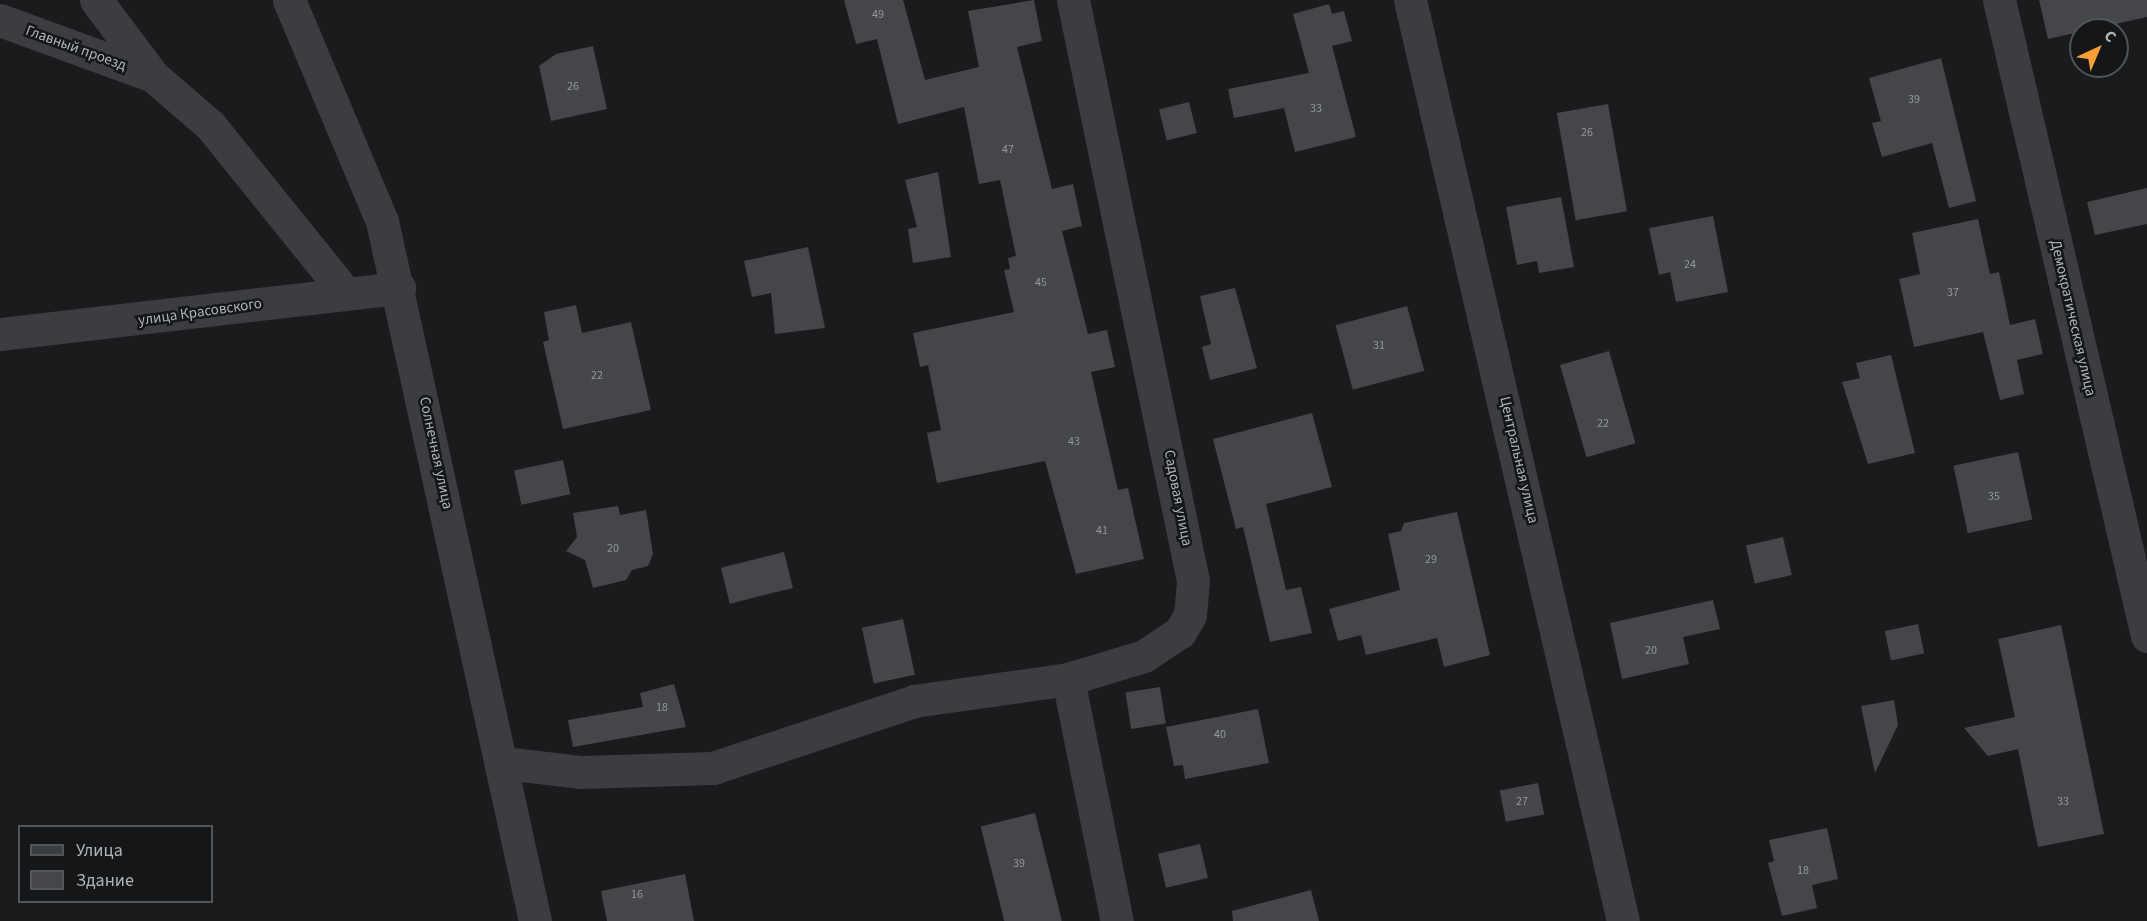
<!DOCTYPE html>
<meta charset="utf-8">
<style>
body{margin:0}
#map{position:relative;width:2147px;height:921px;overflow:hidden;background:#1a1b1d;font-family:"Source Sans 3",sans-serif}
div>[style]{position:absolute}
.building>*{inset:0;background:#44464a;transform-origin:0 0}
.street>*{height:33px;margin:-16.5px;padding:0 16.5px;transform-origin:16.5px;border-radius:16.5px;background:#3b3d42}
span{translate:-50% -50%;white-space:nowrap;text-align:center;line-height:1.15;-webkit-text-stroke:5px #151618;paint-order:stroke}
.number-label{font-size:12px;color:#9398a0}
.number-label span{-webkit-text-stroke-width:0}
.street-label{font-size:15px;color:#adb4bc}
.legend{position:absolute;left:18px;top:825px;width:195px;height:78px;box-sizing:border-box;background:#151618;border:2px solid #52555a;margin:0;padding:8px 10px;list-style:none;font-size:18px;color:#adb4bc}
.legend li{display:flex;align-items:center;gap:12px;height:30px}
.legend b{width:30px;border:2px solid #52555a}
.north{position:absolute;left:2069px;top:18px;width:60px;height:60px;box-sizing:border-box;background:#151618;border:2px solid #52555a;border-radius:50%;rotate:44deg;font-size:16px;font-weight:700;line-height:24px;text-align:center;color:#adb4bc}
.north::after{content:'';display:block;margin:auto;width:21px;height:27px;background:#f89d37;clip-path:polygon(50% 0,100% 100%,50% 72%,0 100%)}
</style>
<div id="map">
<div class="building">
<i style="clip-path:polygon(844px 0,903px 0,925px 80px,979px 67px,968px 11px,1034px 0,1042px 41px,1017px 47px,1052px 189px,1073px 184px,1082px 226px,1062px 231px,1088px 334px,1107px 330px,1115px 367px,1091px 372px,1118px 490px,1128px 488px,1144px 559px,1076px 574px,1045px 461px,937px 483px,927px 433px,941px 430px,928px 365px,920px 367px,913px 333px,1014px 312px,1004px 270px,1010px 269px,1008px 258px,1016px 256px,1000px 180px,979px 184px,964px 107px,898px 124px,877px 39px,856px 44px)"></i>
<i style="clip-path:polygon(2039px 0,2147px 0,2147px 17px,2048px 39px)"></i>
<i style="clip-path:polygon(1329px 4px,1332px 14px,1344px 11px,1352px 41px,1332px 46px,1356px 137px,1295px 152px,1284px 108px,1234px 118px,1228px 89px,1309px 73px,1293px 14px)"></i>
<i style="clip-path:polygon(593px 46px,607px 109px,551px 121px,539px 66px,556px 54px)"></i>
<i style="clip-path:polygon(1941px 58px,1976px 201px,1949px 208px,1932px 143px,1882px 157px,1872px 123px,1881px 121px,1869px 78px)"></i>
<i style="left:1189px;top:102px;width:32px;height:31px;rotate:76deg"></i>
<i style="left:1608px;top:104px;width:109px;height:52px;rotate:80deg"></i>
<i style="clip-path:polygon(938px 172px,951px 257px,913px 263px,908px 229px,917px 227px,905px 180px)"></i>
<i style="clip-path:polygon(2147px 188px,2147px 224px,2095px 235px,2087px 202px)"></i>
<i style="clip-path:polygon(1561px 197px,1574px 267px,1539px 273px,1537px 261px,1517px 265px,1506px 207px)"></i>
<i style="clip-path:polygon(1713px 216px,1728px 292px,1676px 302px,1670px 272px,1659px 275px,1649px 228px)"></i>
<i style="clip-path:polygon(1978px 219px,1990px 274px,1999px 272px,2010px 325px,2035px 319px,2043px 354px,2017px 360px,2024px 394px,2000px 400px,1983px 332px,1914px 347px,1899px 279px,1920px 274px,1912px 233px)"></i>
<i style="clip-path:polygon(808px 247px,825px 328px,775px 334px,771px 293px,752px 297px,744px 261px)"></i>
<i style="clip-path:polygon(1235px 288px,1257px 368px,1210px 380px,1202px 347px,1211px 344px,1200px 296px)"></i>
<i style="clip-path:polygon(576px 305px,582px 333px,631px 322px,651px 410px,563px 429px,543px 342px,549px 340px,544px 312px)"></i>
<i style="left:1407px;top:306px;width:67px;height:74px;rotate:75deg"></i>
<i style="left:1609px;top:351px;width:96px;height:51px;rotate:74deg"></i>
<i style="clip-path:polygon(1891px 355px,1915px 453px,1868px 464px,1842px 382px,1860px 378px,1856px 363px)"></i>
<i style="clip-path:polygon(1312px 413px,1332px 487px,1266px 504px,1286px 590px,1301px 587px,1312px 633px,1270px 642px,1243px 527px,1236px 529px,1213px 439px)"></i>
<i style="left:2018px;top:452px;width:69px;height:66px;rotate:78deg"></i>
<i style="left:563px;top:460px;width:35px;height:50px;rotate:78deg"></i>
<i style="clip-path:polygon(618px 506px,620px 515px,646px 510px,653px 554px,648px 566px,632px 570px,626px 580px,593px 588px,585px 560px,566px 551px,577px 537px,573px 513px)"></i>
<i style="clip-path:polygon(1457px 512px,1490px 655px,1444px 667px,1437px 638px,1366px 655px,1361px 635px,1338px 641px,1329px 609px,1400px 590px,1388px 534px,1401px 531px,1404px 523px)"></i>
<i style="left:1783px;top:537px;width:39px;height:38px;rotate:77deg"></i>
<i style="left:784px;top:552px;width:37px;height:65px;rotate:76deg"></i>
<i style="clip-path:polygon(1713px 600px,1720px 629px,1683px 637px,1689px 664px,1622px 679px,1610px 623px)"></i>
<i style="left:903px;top:619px;width:57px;height:42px;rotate:78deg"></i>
<i style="left:1918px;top:624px;width:30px;height:34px;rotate:78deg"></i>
<i style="clip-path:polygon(2061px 625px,2104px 834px,2038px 847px,2018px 749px,1988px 756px,1964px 728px,2015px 717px,1998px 639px)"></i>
<i style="clip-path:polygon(674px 684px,686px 727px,573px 747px,568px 720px,643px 707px,640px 693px)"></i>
<i style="left:1160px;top:687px;width:37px;height:35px;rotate:81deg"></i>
<i style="clip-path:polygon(1894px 700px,1898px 725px,1875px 773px,1861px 706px)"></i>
<i style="clip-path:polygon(1258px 709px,1269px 763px,1185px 779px,1183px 765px,1174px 766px,1166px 727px)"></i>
<i style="left:1538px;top:783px;width:32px;height:39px;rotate:79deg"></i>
<i style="left:1035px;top:813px;width:111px;height:56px;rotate:76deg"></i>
<i style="clip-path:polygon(1827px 828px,1838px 879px,1812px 885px,1817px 908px,1782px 916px,1768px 863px,1774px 861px,1769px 840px)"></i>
<i style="left:1200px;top:844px;width:35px;height:43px;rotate:77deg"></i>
<i style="clip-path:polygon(685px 874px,694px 921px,607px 921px,601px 891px)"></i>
<i style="clip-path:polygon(1311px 890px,1319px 921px,1233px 921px,1232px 911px)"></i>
</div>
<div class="street">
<i style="left:96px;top:0;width:95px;rotate:53.1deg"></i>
<i style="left:153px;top:76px;width:75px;rotate:40.7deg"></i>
<i style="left:210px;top:125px;width:213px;rotate:51.1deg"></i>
<i style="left:289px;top:0;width:240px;rotate:67.2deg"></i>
<i style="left:382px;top:221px;width:717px;rotate:77.67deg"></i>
<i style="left:1073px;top:0;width:593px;rotate:78.33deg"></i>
<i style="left:1193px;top:581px;width:34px;rotate:95deg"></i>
<i style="left:1190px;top:615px;width:20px;rotate:120deg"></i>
<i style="left:1180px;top:632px;width:43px;rotate:146.3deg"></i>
<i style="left:1144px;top:656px;width:79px;rotate:163.2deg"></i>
<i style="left:1068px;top:679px;width:247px;rotate:78.6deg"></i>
<i style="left:1410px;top:0;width:945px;rotate:76.98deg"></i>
<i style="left:1999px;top:0;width:653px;rotate:76.9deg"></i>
<i style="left:0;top:20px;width:163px;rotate:20.1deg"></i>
<i style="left:0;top:334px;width:402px;rotate:-6.6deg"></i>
<i style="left:504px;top:763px;width:78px;rotate:6.7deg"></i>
<i style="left:581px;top:772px;width:132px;rotate:-1.7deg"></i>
<i style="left:713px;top:768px;width:212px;rotate:-18.4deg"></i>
<i style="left:914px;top:701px;width:156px;rotate:-8.1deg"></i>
</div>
<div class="number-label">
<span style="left:878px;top:15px">49</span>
<span style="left:573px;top:87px">26</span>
<span style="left:1914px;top:100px">39</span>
<span style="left:1316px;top:109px">33</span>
<span style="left:1587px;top:133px">26</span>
<span style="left:1008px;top:150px">47</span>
<span style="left:1690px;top:265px">24</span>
<span style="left:1041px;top:283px">45</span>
<span style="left:1953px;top:293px">37</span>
<span style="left:1379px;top:346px">31</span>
<span style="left:597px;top:376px">22</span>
<span style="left:1603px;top:424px">22</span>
<span style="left:1074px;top:442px">43</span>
<span style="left:1994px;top:497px">35</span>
<span style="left:1102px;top:531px">41</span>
<span style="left:613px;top:549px">20</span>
<span style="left:1431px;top:560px">29</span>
<span style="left:1651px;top:651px">20</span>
<span style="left:662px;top:708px">18</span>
<span style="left:1220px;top:735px">40</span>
<span style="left:1522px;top:802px">27</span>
<span style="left:2063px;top:802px">33</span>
<span style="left:1019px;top:864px">39</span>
<span style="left:1803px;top:871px">18</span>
<span style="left:637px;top:895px">16</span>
</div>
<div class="street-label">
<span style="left:76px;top:48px;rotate:20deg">Главный проезд</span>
<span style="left:200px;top:312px;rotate:-8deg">улица Красовского</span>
<span style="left:2073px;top:318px;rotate:77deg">Демократическая улица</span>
<span style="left:436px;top:453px;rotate:78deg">Солнечная улица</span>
<span style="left:1519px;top:460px;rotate:77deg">Центральная улица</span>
<span style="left:1178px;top:498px;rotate:79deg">Садовая улица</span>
</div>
<ul class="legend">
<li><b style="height:8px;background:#3b3d42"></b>Улица</li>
<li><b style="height:16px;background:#44464a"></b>Здание</li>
</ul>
<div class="north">С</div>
</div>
